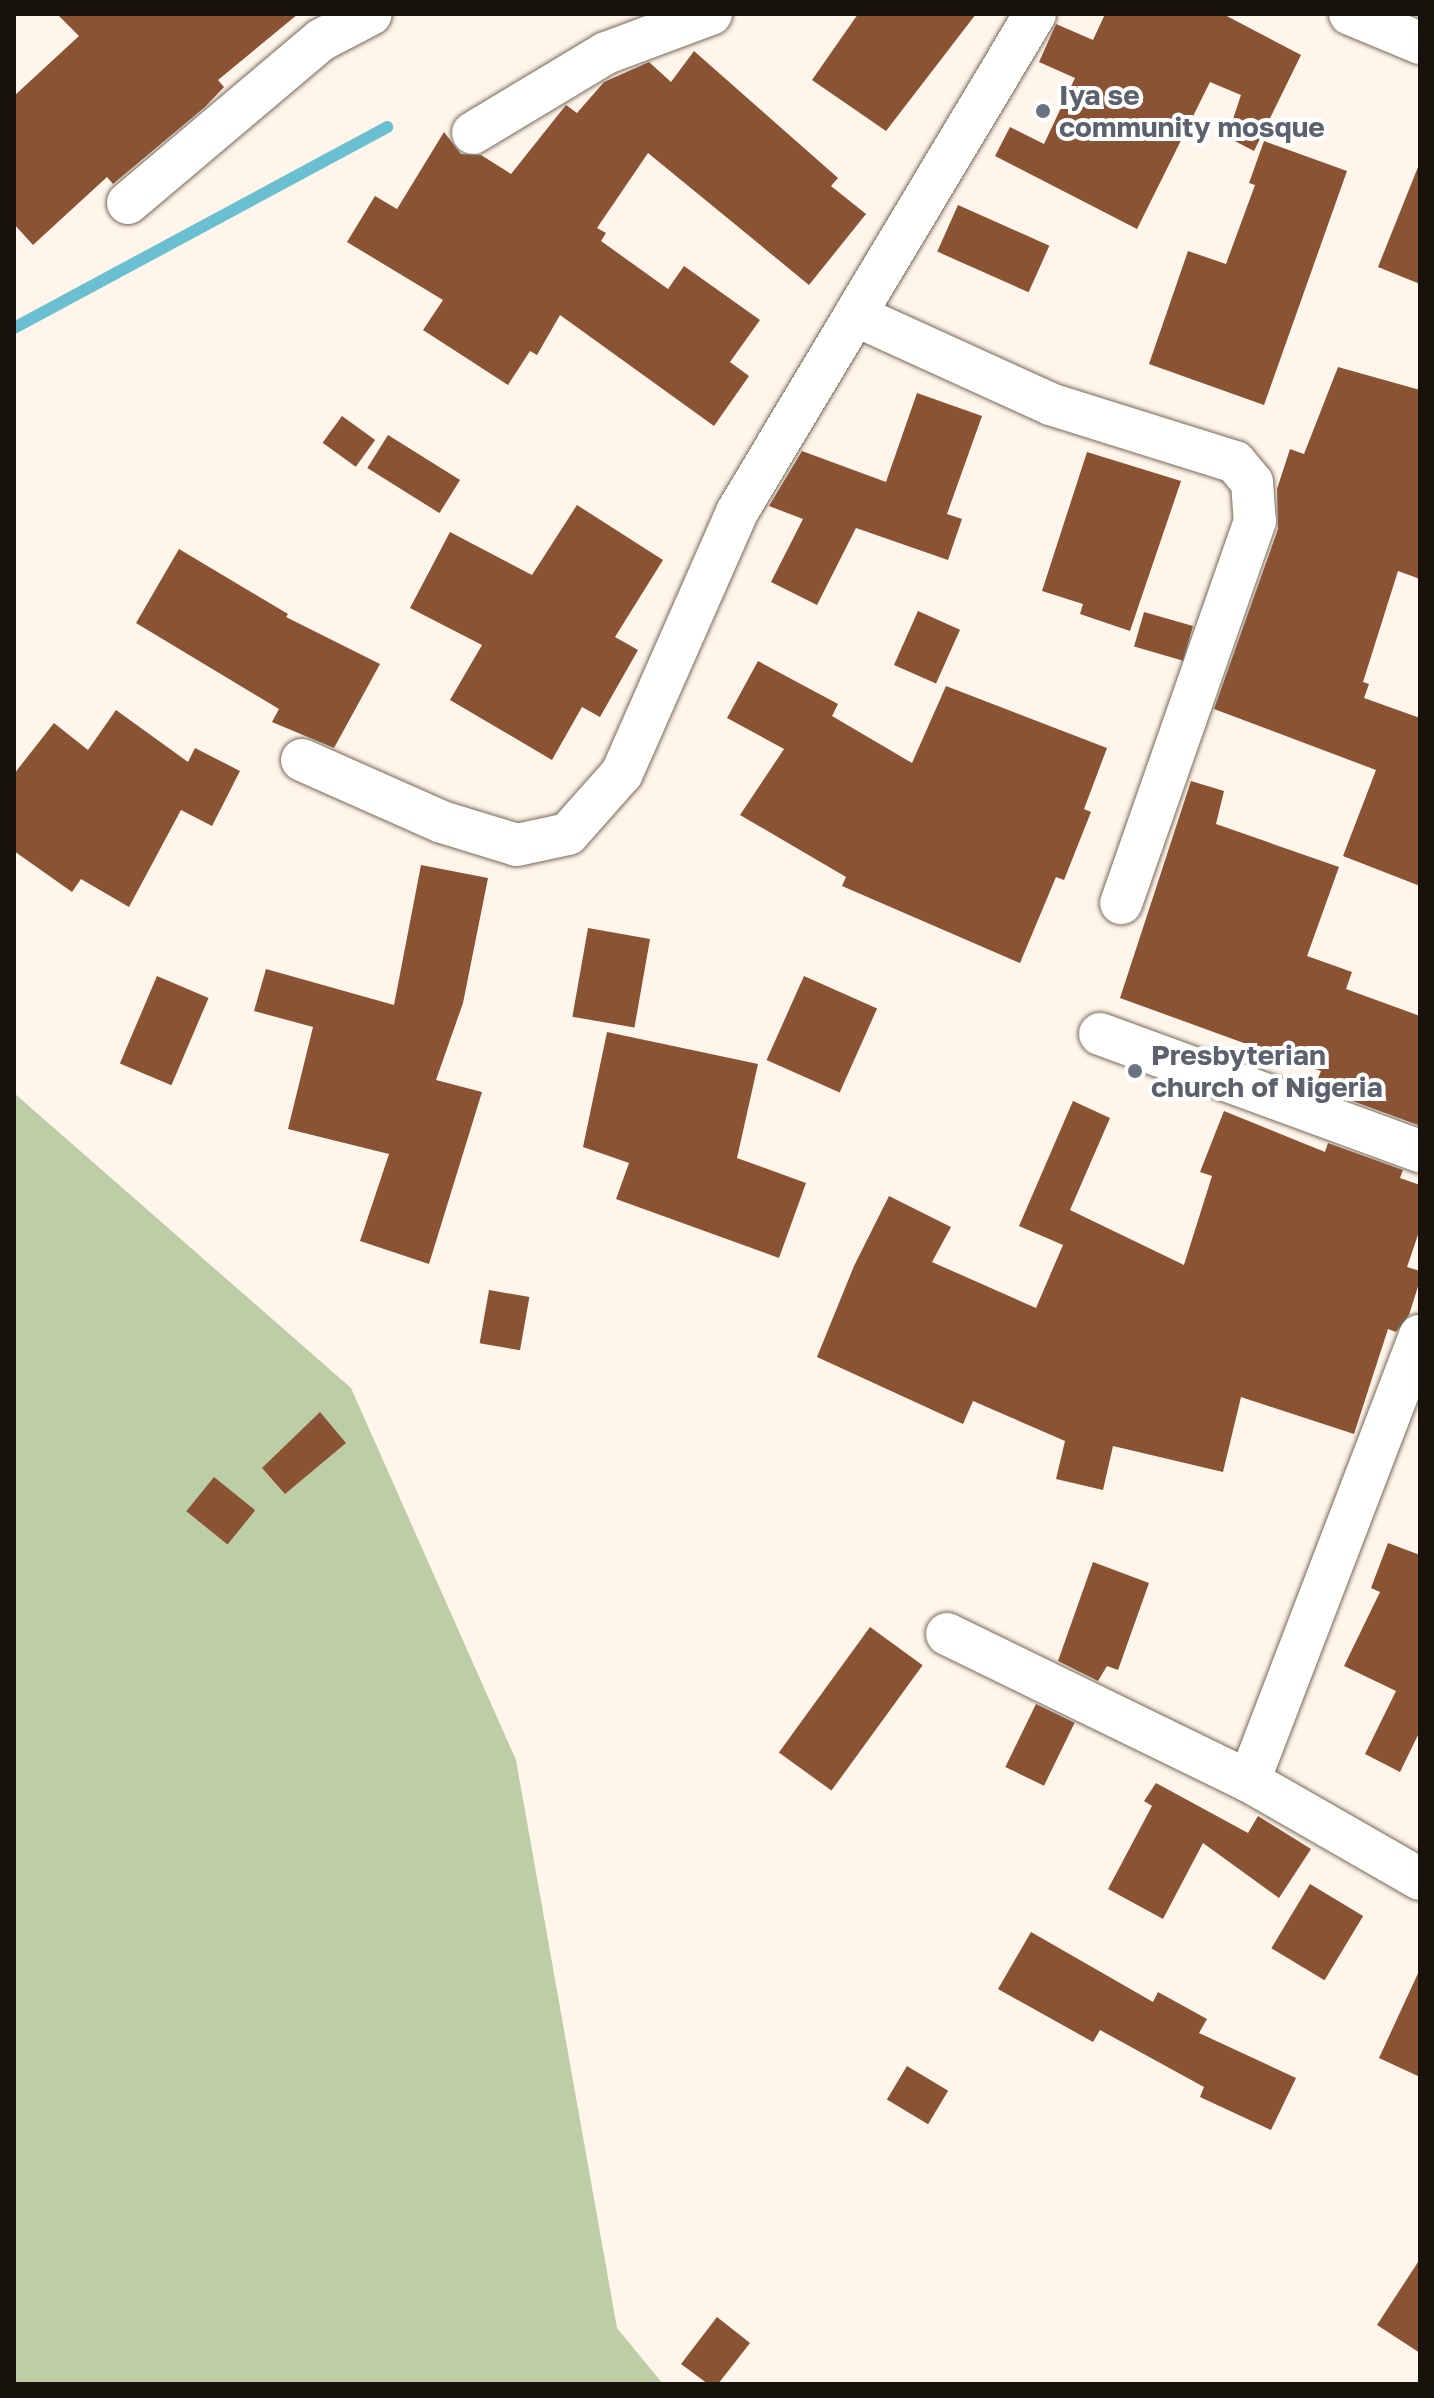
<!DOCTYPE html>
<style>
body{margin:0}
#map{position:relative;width:1434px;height:2398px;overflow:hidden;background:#fff5ea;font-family:"Golos Text",sans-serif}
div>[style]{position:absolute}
.green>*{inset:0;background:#bdcda6}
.stream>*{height:12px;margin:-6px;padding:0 6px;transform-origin:6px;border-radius:6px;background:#6ac0d1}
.building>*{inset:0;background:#8a5334;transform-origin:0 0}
.roads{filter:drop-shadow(0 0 2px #766958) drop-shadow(0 0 2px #766958)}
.minor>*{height:42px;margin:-21px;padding:0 21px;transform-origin:21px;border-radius:21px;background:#fff}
.dots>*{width:22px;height:22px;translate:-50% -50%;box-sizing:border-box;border:4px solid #fff;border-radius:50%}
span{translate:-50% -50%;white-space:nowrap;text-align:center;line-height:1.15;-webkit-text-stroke:8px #fff;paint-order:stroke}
.worship-label{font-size:28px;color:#5b616d;font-weight:700}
.left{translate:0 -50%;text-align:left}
.frame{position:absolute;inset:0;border:16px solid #17120b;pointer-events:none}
</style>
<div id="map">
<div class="green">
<i style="clip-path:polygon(14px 1093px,351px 1388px,516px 1760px,617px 2328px,663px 2384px,14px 2384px)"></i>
</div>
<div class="stream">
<i style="left:14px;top:328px;width:424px;rotate:-28.3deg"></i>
</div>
<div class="building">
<i style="clip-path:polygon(57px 14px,298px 14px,218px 80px,224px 87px,205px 107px,113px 184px,107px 177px,33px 245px,14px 224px,14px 96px,79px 36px)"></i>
<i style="clip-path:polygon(858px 14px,976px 14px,886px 131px,812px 80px)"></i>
<i style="clip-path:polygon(1105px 14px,1223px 14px,1301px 55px,1254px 151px,1227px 137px,1241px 95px,1210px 82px,1137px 229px,995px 156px,1010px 127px,1044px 144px,1075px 78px,1039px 62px,1056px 24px,1093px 40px)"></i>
<i style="clip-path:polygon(694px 51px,838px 178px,831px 186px,866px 214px,809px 285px,648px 153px,597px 228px,606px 233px,601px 241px,668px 289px,684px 266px,760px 320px,730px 362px,749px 376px,714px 426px,560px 315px,537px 355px,530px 351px,508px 385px,423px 330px,443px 300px,347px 242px,375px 196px,397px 209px,444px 132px,461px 154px,481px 155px,511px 174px,566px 105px,577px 113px,604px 82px,649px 62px,671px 82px)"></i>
<i style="clip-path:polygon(1264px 141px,1347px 171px,1264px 405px,1149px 364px,1188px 251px,1226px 264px,1255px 185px,1249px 183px)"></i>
<i style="clip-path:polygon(1418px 167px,1420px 167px,1420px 284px,1378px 267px)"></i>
<i style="left:958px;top:205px;width:100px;height:51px;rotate:24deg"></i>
<i style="clip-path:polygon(1338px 367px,1420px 390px,1420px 579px,1398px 571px,1363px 682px,1369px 684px,1364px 698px,1420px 718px,1420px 886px,1343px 856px,1376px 770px,1214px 709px,1278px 529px,1277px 489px,1290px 449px,1304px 454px)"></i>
<i style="clip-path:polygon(917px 393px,982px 416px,947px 514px,962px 519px,948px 560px,856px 528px,817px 605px,771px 582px,803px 519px,769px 506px,802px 451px,886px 482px)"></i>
<i style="left:342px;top:416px;width:41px;height:33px;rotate:36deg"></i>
<i style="left:388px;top:435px;width:85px;height:39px;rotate:32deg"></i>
<i style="clip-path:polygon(1087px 452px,1181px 481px,1130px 631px,1080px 614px,1083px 604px,1042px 591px)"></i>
<i style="clip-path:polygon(577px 505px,663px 560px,615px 637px,638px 650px,600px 717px,582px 707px,552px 760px,450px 700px,482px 645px,410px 608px,450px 532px,532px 575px)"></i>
<i style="clip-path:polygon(179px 549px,288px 614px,286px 617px,380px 664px,334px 748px,272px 722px,279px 709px,136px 623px)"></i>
<i style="left:918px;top:611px;width:46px;height:59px;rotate:24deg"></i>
<i style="left:1144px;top:612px;width:51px;height:36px;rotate:16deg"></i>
<i style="clip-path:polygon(758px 661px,838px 704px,832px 716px,912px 763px,946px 686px,1107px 748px,1084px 809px,1091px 812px,1064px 880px,1056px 877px,1020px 963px,842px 886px,846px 877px,740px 815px,784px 749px,727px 718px)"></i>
<i style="clip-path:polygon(116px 710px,188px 762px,195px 748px,240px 771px,212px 826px,181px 810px,129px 907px,81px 879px,72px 892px,14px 851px,14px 774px,54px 723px,88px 750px)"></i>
<i style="clip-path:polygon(1191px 781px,1224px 791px,1216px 824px,1339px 867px,1307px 956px,1352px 972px,1346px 989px,1420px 1016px,1418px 1125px,1344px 1098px,1346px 1091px,1317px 1081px,1321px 1071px,1120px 998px)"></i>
<i style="clip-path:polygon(421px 865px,488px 878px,463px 1003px,436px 1080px,482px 1092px,429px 1264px,360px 1241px,389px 1154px,288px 1129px,313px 1027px,254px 1011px,266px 969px,394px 1005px)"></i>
<i style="left:588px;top:928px;width:63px;height:90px;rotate:10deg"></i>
<i style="left:157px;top:976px;width:56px;height:95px;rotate:23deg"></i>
<i style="left:804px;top:976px;width:80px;height:92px;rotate:24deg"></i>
<i style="clip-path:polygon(607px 1032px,758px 1064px,737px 1158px,806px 1183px,779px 1258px,616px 1199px,629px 1163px,583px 1147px)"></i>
<i style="clip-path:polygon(1073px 1101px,1110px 1118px,1070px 1210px,1184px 1265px,1212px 1176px,1200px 1172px,1224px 1111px,1325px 1152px,1328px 1143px,1403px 1170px,1400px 1178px,1420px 1185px,1420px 1229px,1407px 1267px,1420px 1271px,1420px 1280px,1409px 1315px,1396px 1332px,1388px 1329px,1354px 1434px,1241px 1397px,1223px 1472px,1113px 1446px,1103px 1490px,1056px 1479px,1065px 1441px,973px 1401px,963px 1424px,817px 1357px,854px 1266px,889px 1196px,951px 1227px,932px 1262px,1036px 1308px,1063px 1245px,1019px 1226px)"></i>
<i style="left:489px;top:1290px;width:41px;height:54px;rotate:10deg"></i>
<i style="clip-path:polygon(320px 1412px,346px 1443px,285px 1494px,262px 1468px)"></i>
<i style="left:214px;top:1477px;width:53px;height:44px;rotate:39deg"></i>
<i style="clip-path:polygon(1388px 1543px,1420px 1555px,1420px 1731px,1400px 1772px,1365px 1754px,1396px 1691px,1344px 1666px,1380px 1592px,1371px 1588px)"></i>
<i style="clip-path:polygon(1093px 1562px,1149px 1583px,1118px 1670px,1107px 1666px,1098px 1681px,1058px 1661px)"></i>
<i style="left:870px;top:1627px;width:65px;height:155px;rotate:36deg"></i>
<i style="left:1036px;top:1704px;width:43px;height:70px;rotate:26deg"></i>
<i style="clip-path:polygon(1156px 1783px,1248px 1833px,1258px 1816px,1311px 1849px,1279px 1898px,1203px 1843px,1163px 1919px,1108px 1889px,1152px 1806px,1144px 1801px)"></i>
<i style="left:1310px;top:1884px;width:62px;height:75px;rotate:31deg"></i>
<i style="clip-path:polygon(1031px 1932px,1153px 2002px,1158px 1992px,1207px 2019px,1199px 2033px,1296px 2078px,1271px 2130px,1200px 2097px,1204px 2087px,1100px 2030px,1093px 2042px,998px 1989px)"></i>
<i style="clip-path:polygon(1420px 1969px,1420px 2077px,1379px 2058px)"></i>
<i style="left:907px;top:2066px;width:48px;height:39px;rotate:31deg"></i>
<i style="clip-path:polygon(1420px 2259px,1420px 2353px,1377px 2325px)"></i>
<i style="clip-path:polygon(717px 2317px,750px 2343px,718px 2384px,708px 2384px,681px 2364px)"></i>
</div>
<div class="roads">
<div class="minor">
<i style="left:1350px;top:14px;width:76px;rotate:22.5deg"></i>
<i style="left:473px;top:133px;width:155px;rotate:-31deg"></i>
<i style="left:606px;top:53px;width:112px;rotate:-20.4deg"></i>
<i style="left:128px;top:203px;width:253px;rotate:-40.2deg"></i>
<i style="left:321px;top:40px;width:56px;rotate:-27.5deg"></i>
<i style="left:855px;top:315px;width:214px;rotate:24.5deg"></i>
<i style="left:1050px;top:404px;width:194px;rotate:17.4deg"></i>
<i style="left:1235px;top:462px;width:26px;rotate:50deg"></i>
<i style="left:1252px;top:482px;width:39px;rotate:86deg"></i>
<i style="left:1255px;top:521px;width:405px;rotate:109.3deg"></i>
<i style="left:302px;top:760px;width:153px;rotate:23.9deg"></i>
<i style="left:442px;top:822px;width:78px;rotate:17deg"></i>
<i style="left:517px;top:845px;width:52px;rotate:-12.2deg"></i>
<i style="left:568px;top:834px;width:81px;rotate:-48.5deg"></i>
<i style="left:622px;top:773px;width:285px;rotate:-66.2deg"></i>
<i style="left:737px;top:512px;width:580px;rotate:-59.1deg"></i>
<i style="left:1100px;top:1034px;width:341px;rotate:20.1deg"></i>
<i style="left:947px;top:1634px;width:336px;rotate:26deg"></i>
<i style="left:1249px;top:1781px;width:197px;rotate:29.8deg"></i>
<i style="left:1249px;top:1781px;width:477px;rotate:-69deg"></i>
</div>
</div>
<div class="dots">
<i style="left:1043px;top:111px;background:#6b7280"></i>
<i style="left:1135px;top:1071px;background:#6b7280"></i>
</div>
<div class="worship-label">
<span class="left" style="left:1059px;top:111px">Iya se<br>community mosque</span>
<span class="left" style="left:1151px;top:1071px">Presbyterian<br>church of Nigeria</span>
</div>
<div class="frame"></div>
</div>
